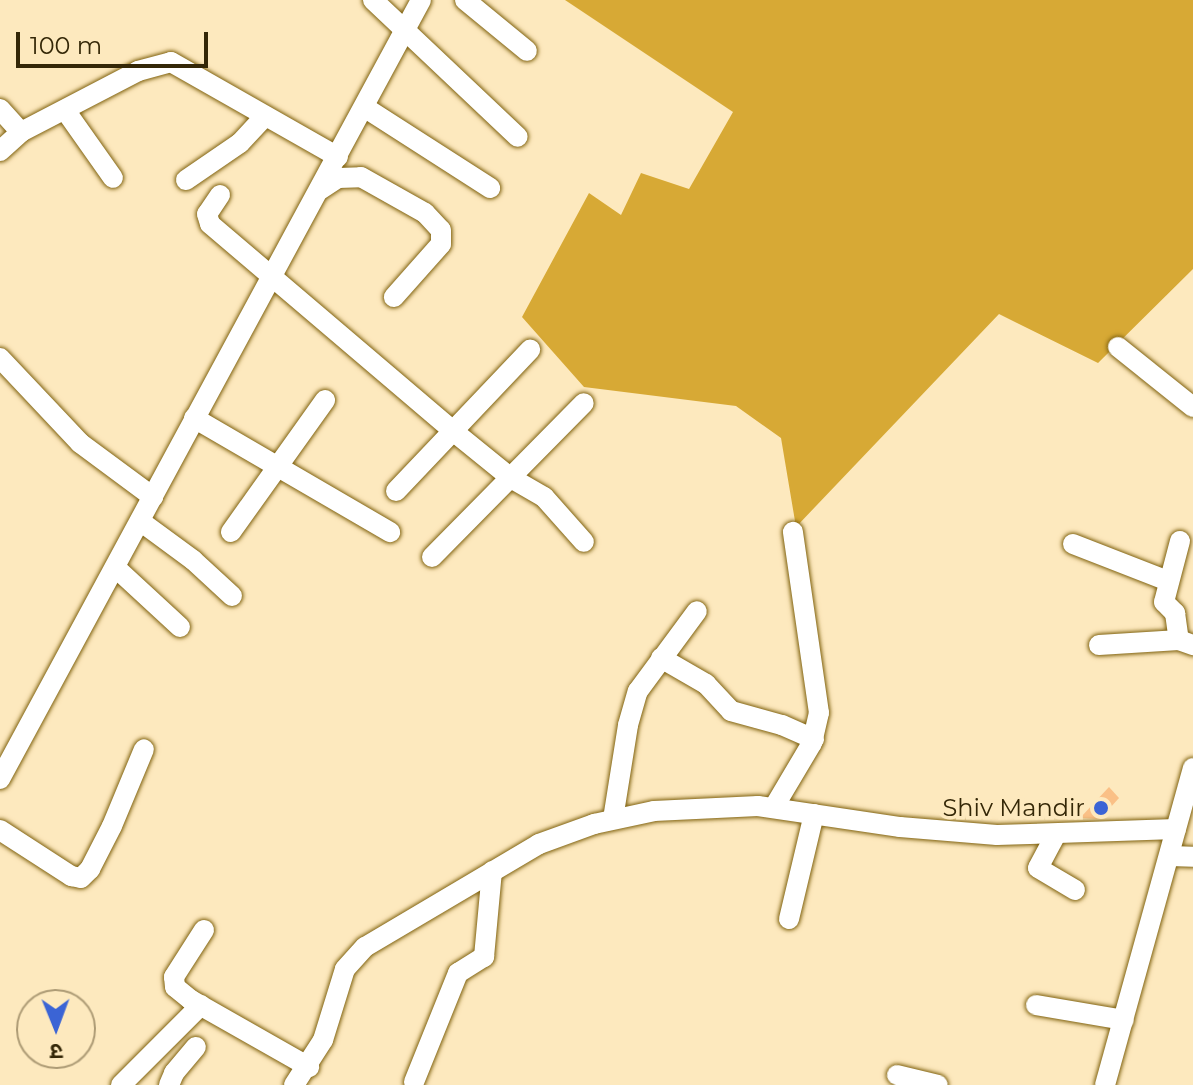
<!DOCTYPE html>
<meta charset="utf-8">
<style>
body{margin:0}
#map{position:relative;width:1193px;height:1085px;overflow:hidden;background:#fde9be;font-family:Montserrat,"Noto Sans Devanagari",sans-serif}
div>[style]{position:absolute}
.forest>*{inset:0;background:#d7a935}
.building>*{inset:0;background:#fac086}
.roads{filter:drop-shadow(0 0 2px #80620f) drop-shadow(0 0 2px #80620f)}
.minor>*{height:20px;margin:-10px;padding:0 10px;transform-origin:10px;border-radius:10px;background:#fff}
.dots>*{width:22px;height:22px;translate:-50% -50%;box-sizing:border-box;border:4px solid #fde9be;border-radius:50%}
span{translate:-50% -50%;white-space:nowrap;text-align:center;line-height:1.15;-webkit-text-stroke:7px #fde9be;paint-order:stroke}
.poi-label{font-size:24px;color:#342707}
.right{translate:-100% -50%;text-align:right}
.north{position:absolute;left:16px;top:989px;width:80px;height:80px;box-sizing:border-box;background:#fde9be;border:2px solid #ad9b75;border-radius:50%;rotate:179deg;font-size:22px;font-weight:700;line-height:32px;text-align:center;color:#342707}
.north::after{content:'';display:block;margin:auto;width:28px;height:36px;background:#3b64d5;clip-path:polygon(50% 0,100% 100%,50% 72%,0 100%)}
.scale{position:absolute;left:16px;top:32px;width:192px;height:36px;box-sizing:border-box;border:4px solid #342707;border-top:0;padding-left:10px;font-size:24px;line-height:28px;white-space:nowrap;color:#342707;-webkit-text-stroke:6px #fde9be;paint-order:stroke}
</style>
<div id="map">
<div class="forest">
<i style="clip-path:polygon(565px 0,1193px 0,1193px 269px,1098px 363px,999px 314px,796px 527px,781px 438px,736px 406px,584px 387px,522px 317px,589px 193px,621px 215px,641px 173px,689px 189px,733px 112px)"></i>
</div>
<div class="building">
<i style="clip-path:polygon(1109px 787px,1119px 798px,1100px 819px,1080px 818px)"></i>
</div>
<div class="roads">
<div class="minor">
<i style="left:373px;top:0;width:199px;rotate:43.4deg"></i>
<i style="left:465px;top:0;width:80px;rotate:39.4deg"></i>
<i style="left:364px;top:107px;width:150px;rotate:32.7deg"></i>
<i style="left:0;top:109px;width:31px;rotate:48deg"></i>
<i style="left:65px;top:110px;width:83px;rotate:54.8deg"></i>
<i style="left:0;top:151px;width:28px;rotate:-42deg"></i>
<i style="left:21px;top:132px;width:132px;rotate:-27.5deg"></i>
<i style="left:138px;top:71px;width:34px;rotate:-15deg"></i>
<i style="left:171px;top:62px;width:192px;rotate:29.6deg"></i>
<i style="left:186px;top:180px;width:65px;rotate:-34.4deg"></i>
<i style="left:240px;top:143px;width:37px;rotate:-47deg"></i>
<i style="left:321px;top:189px;width:20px;rotate:-33deg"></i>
<i style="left:338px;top:178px;width:23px;rotate:-2deg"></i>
<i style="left:361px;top:177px;width:73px;rotate:29.4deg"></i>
<i style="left:425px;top:213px;width:23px;rotate:47deg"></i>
<i style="left:441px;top:230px;width:14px;rotate:90deg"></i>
<i style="left:441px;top:244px;width:71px;rotate:131.6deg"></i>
<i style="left:220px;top:195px;width:23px;rotate:124deg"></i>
<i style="left:207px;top:214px;width:10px;rotate:73deg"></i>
<i style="left:210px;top:224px;width:319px;rotate:40.4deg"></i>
<i style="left:453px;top:431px;width:75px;rotate:39deg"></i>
<i style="left:511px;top:478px;width:38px;rotate:30deg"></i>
<i style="left:544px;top:497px;width:60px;rotate:48.4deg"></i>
<i style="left:1118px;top:347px;width:96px;rotate:38.7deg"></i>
<i style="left:0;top:358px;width:117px;rotate:46.7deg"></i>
<i style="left:80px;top:443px;width:91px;rotate:36.5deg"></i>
<i style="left:194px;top:418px;width:227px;rotate:30.2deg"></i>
<i style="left:396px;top:491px;width:195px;rotate:-46.5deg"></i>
<i style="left:140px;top:521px;width:66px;rotate:36.3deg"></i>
<i style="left:193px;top:560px;width:53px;rotate:42.7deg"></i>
<i style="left:231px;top:532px;width:162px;rotate:-54.5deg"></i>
<i style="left:1180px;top:541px;width:63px;rotate:104.7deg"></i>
<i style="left:1164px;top:602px;width:16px;rotate:45deg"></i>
<i style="left:1175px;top:613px;width:27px;rotate:82deg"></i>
<i style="left:1179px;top:640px;width:15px;rotate:20deg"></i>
<i style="left:1073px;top:544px;width:102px;rotate:21.3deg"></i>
<i style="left:432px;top:557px;width:216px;rotate:-45.4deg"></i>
<i style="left:116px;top:568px;width:87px;rotate:42.7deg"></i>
<i style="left:1099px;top:645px;width:80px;rotate:-3.6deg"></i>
<i style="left:661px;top:658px;width:52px;rotate:30deg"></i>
<i style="left:706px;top:684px;width:37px;rotate:47deg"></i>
<i style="left:731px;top:711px;width:53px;rotate:15.4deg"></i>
<i style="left:782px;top:725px;width:35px;rotate:24deg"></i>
<i style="left:0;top:779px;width:885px;rotate:-61.61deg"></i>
<i style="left:774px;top:807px;width:74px;rotate:-59.3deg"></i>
<i style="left:812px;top:743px;width:31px;rotate:-77deg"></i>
<i style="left:819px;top:713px;width:183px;rotate:-98.2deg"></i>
<i style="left:613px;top:819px;width:95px;rotate:-80.9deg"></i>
<i style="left:628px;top:725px;width:35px;rotate:-74deg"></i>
<i style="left:638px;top:691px;width:99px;rotate:-53.6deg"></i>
<i style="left:0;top:830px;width:85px;rotate:32.9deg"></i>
<i style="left:71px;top:876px;width:10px;rotate:11deg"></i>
<i style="left:81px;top:878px;width:13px;rotate:-45deg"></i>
<i style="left:90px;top:869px;width:48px;rotate:-62.9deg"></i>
<i style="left:112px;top:826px;width:83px;rotate:-67.4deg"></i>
<i style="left:1055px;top:836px;width:36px;rotate:118deg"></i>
<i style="left:1038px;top:868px;width:43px;rotate:30.7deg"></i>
<i style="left:1170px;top:856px;width:23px;rotate:2deg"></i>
<i style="left:789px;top:919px;width:108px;rotate:-76.6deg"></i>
<i style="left:204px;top:930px;width:56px;rotate:122.6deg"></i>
<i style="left:174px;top:977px;width:10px;rotate:84deg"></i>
<i style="left:175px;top:987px;width:21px;rotate:39deg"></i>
<i style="left:191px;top:1000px;width:136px;rotate:29.6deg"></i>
<i style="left:1036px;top:1005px;width:89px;rotate:9.7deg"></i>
<i style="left:897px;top:1075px;width:42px;rotate:13.7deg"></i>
<i style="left:414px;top:1082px;width:118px;rotate:-68deg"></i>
<i style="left:458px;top:973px;width:31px;rotate:-32deg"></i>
<i style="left:484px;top:957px;width:86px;rotate:-84.7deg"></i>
<i style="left:121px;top:1085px;width:113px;rotate:-45deg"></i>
<i style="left:169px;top:1085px;width:13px;rotate:-67deg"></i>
<i style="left:174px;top:1073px;width:34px;rotate:-50deg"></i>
<i style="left:294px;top:1085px;width:54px;rotate:-57.2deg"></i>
<i style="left:323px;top:1040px;width:74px;rotate:-72.8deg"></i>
<i style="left:345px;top:969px;width:30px;rotate:-48deg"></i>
<i style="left:365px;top:947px;width:202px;rotate:-30.6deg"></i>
<i style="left:539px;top:844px;width:59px;rotate:-20deg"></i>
<i style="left:594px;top:824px;width:61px;rotate:-12.2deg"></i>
<i style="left:654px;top:811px;width:104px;rotate:-2.8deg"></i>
<i style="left:758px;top:806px;width:144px;rotate:8.4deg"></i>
<i style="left:900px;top:827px;width:97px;rotate:4.7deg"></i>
<i style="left:997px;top:835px;width:179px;rotate:-1.9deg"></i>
<i style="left:1105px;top:1085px;width:329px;rotate:-74.5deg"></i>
</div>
</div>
<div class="dots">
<i style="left:1101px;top:808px;background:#3b64d5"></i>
</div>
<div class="poi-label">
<span class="right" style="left:1085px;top:808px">Shiv Mandir</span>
</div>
<div class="north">उ</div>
<div class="scale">100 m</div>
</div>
